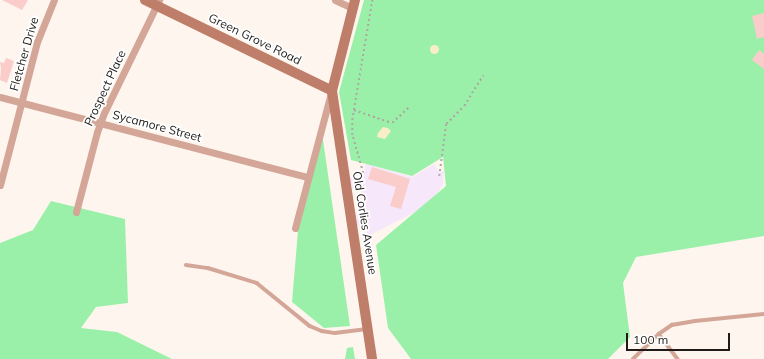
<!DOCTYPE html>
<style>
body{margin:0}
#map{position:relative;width:764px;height:359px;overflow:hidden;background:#fef6ee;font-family:Mulish,sans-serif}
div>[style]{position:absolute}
.commercial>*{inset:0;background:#f7e7fa}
.green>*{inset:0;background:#9bf0a9}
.sand>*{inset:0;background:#f8eec8}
.round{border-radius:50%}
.building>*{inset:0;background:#faccca}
.path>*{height:1.5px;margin-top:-0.75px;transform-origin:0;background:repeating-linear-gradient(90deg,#aea8a2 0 2px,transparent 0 5px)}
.lane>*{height:3.5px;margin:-1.75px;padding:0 1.75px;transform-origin:1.75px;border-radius:1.75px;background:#d4a698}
.street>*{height:7px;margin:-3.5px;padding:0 3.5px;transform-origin:3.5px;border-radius:3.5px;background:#d4a698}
.secondary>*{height:10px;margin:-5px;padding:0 5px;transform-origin:5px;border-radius:5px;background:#bf7e69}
span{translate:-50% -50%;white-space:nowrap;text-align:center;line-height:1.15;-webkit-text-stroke:3.5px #fff;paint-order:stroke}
.street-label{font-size:12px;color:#1e1b19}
.scale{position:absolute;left:626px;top:333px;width:104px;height:18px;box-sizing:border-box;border:2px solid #1e1b19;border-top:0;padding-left:5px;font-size:12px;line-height:14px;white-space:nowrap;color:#1e1b19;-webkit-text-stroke:3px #fff;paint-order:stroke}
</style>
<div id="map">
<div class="commercial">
<i style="clip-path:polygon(366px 164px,412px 177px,434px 164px,439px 172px,444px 171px,443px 185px,427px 206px,368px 236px,365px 224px,360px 224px,356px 228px,355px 215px,363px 215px,363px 203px,361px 189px,360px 187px,352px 189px,350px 177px,358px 182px,362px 182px)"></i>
</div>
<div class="green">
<i style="clip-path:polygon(364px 0,764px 0,764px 236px,636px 257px,623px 283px,630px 337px,608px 359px,411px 359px,388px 328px,376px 245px,446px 186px,443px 157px,412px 176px,351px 160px,339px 92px)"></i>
<i style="clip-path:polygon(322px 133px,350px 326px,324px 328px,292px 302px,299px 219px)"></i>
<i style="clip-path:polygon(51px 201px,125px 219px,128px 303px,96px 307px,81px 328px,117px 332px,172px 359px,0 359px,0 243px,33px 230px)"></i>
<i style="clip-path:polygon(353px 347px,355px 359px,345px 359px,347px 348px)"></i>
</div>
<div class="sand">
<i class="round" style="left:429.5px;top:44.5px;width:9px;height:9px"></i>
<i style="clip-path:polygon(383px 127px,388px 128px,391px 131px,385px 139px,377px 137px,378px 133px)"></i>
</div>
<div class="building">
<i style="clip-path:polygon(2px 0,28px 0,22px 10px)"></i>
<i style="clip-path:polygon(764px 13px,764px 37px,757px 39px,752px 16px)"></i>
<i style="clip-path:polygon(759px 50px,764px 54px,764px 69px,752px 60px)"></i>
<i style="clip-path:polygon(6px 58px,14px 61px,7px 83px,0 80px,1px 69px,0 62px,4px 63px)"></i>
<i style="clip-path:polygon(372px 167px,410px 179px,401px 209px,390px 206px,396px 187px,368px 179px)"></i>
</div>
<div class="path">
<i style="left:354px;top:110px;width:40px;rotate:18.9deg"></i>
<i style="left:392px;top:123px;width:23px;rotate:-43deg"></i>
<i style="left:363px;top:173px;width:40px;rotate:-106deg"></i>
<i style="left:352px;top:135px;width:15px;rotate:-90deg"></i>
<i style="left:352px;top:120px;width:122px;rotate:-80.5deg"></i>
<i style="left:439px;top:176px;width:52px;rotate:-82.3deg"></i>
<i style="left:446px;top:124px;width:25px;rotate:-45deg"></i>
<i style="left:464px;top:106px;width:36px;rotate:-58deg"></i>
</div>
<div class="lane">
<i style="left:186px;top:265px;width:22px;rotate:8deg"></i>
<i style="left:208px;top:268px;width:51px;rotate:17deg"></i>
<i style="left:257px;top:283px;width:68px;rotate:39.1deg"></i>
<i style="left:310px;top:326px;width:13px;rotate:23deg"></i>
<i style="left:322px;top:331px;width:13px;rotate:9deg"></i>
<i style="left:335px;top:333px;width:32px;rotate:-7deg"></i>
<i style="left:659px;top:334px;width:31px;rotate:53deg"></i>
<i style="left:633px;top:359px;width:36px;rotate:-44deg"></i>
<i style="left:659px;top:334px;width:16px;rotate:-35deg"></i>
<i style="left:672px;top:325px;width:23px;rotate:-10deg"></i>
<i style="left:695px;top:321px;width:69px;rotate:-5.8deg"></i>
</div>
<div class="street">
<i style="left:335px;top:0;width:19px;rotate:25deg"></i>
<i style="left:0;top:97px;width:318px;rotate:14.6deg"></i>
<i style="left:0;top:185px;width:148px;rotate:-75.5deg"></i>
<i style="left:37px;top:42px;width:45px;rotate:-68deg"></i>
<i style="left:76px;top:212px;width:83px;rotate:-75.3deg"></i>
<i style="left:97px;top:132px;width:20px;rotate:-70deg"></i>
<i style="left:104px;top:113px;width:126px;rotate:-64deg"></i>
<i style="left:295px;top:228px;width:140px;rotate:-75.1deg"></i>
</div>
<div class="secondary">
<i style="left:145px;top:0;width:208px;rotate:25.9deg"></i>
<i style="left:355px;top:0;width:94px;rotate:104.2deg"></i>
<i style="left:332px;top:91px;width:271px;rotate:81.5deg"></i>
</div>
<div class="street-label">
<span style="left:255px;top:39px;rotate:26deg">Green Grove Road</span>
<span style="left:24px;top:54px;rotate:-74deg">Fletcher Drive</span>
<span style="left:105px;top:88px;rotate:-65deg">Prospect Place</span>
<span style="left:157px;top:126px;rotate:15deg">Sycamore Street</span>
<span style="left:365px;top:223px;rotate:81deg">Old Corlies Avenue</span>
</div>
<div class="scale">100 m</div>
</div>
